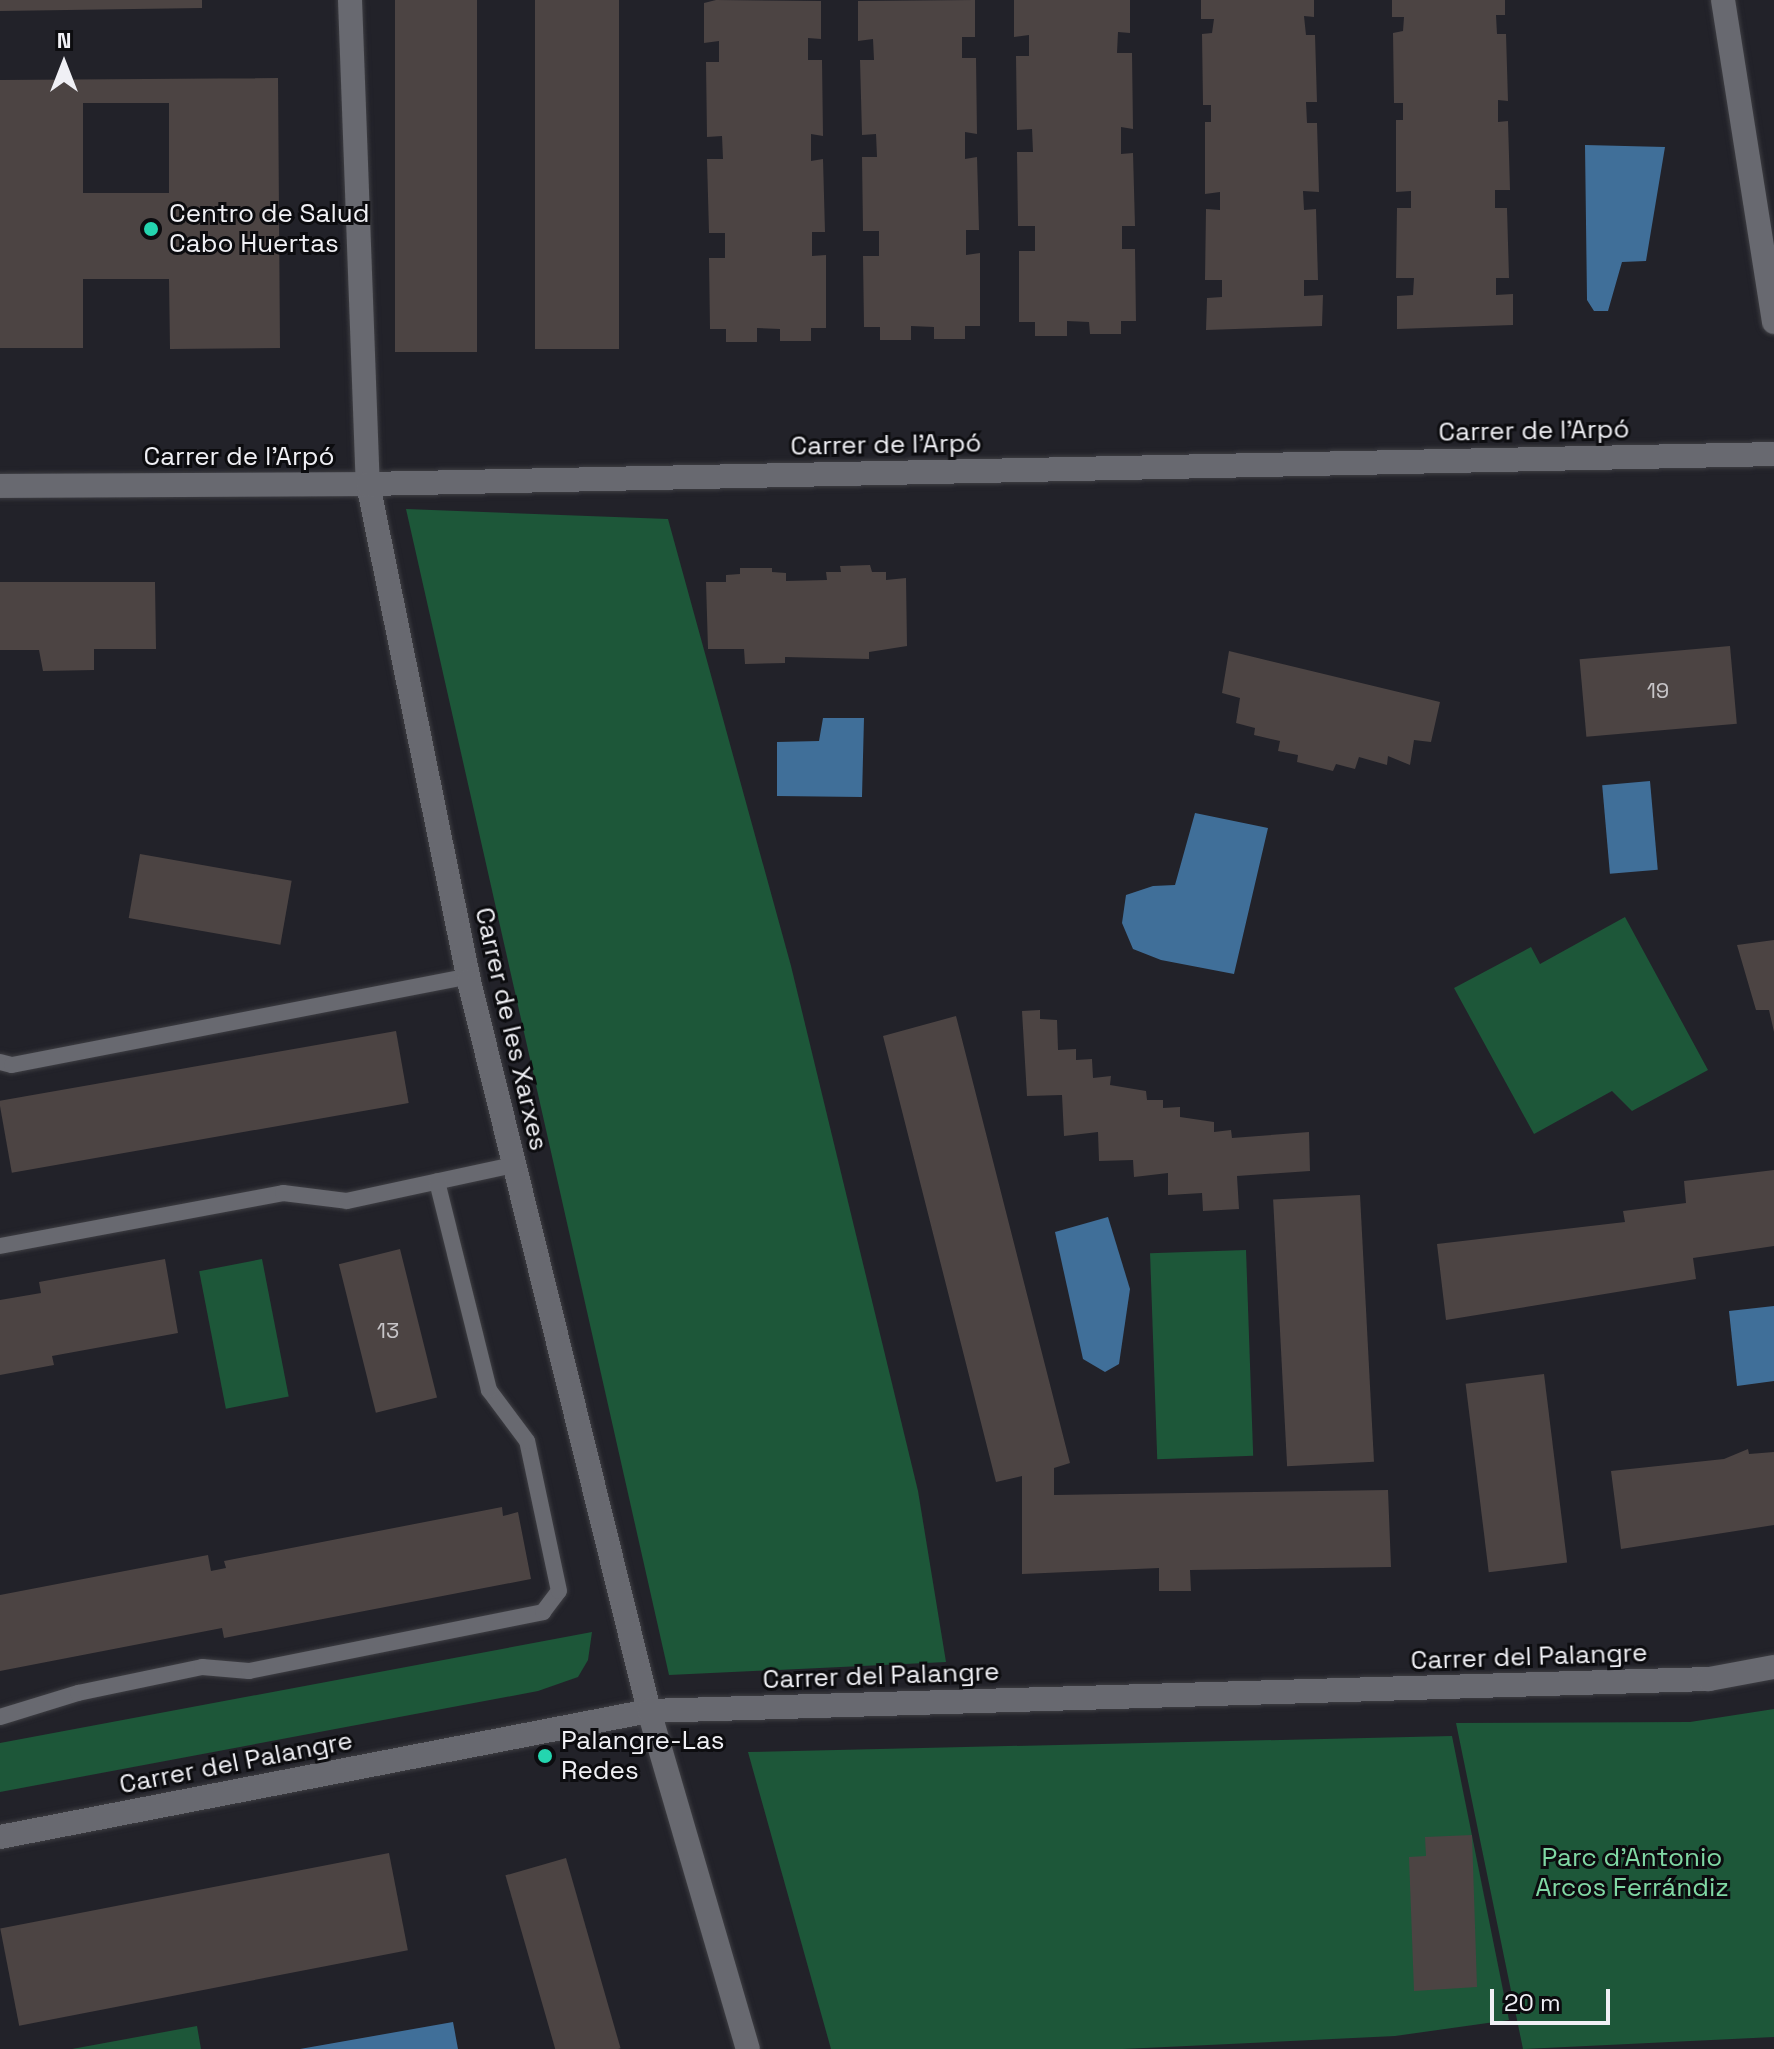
<!DOCTYPE html>
<meta charset="utf-8">
<style>
body{margin:0}
#map{position:relative;width:1774px;height:2049px;overflow:hidden;background:#222229;font-family:"Space Grotesk",sans-serif}
div>[style]{position:absolute}
.green>*{inset:0;background:#1d5739;transform-origin:0 0}
.water>*{inset:0;background:#406f99;transform-origin:0 0}
.building>*{inset:0;background:#4c4443;transform-origin:0 0}
.roads{filter:drop-shadow(0 0 2px #3e3e43) drop-shadow(0 0 2px #3e3e43)}
.service>*{height:16px;margin:-8px;padding:0 8px;transform-origin:8px;border-radius:8px;background:#686970}
.minor>*{height:24px;margin:-12px;padding:0 12px;transform-origin:12px;border-radius:12px;background:#686970}
.dots>*{width:22px;height:22px;translate:-50% -50%;box-sizing:border-box;border:4px solid #0c0c0f;border-radius:50%}
span{translate:-50% -50%;white-space:nowrap;text-align:center;line-height:1.15;-webkit-text-stroke:6px #0c0c0f;paint-order:stroke}
.number-label{font-size:22px;color:#c7c5c8}
.number-label span{-webkit-text-stroke-width:0}
.poi-label{font-size:26px;color:#f0f0f5}
.left{translate:0 -50%;text-align:left}
.street-label{font-size:26px;color:#f0f0f5}
.park-label{font-size:26px;color:#80d8a4}
.north{position:absolute;left:24px;top:24px;width:80px;height:80px;-webkit-text-stroke:6px #0c0c0f;paint-order:stroke;rotate:0deg;font-size:22px;font-weight:700;line-height:32px;text-align:center;color:#f0f0f5}
.north::after{content:'';display:block;margin:auto;width:28px;height:36px;background:#f0f0f5;clip-path:polygon(50% 0,100% 100%,50% 72%,0 100%)}
.scale{position:absolute;left:1490px;top:1989px;width:120px;height:36px;box-sizing:border-box;border:4px solid #f0f0f5;border-top:0;padding-left:10px;font-size:24px;line-height:28px;white-space:nowrap;color:#f0f0f5;-webkit-text-stroke:6px #0c0c0f;paint-order:stroke}
</style>
<div id="map">
<div class="green">
<i style="clip-path:polygon(406px 509px,668px 519px,791px 966px,918px 1491px,946px 1662px,669px 1675px)"></i>
<i style="clip-path:polygon(1625px 917px,1708px 1070px,1632px 1111px,1612px 1091px,1534px 1134px,1454px 988px,1531px 947px,1540px 964px)"></i>
<i style="left:1246px;top:1250px;width:206px;height:96px;rotate:88deg"></i>
<i style="left:262px;top:1259px;width:140px;height:64px;rotate:79deg"></i>
<i style="clip-path:polygon(592px 1632px,588px 1660px,578px 1677px,538px 1691px,0 1792px,0 1743px)"></i>
<i style="clip-path:polygon(1774px 1709px,1774px 2037px,1523px 2049px,1456px 1723px,1690px 1722px)"></i>
<i style="clip-path:polygon(1452px 1736px,1509px 2020px,1395px 2036px,1123px 2049px,831px 2049px,748px 1752px)"></i>
<i style="clip-path:polygon(197px 2026px,201px 2049px,72px 2049px)"></i>
</div>
<div class="water">
<i style="clip-path:polygon(1585px 145px,1665px 147px,1646px 261px,1622px 262px,1608px 311px,1594px 311px,1587px 300px)"></i>
<i style="clip-path:polygon(823px 718px,864px 718px,862px 797px,777px 796px,777px 742px,819px 741px)"></i>
<i style="left:1650px;top:781px;width:89px;height:48px;rotate:85deg"></i>
<i style="clip-path:polygon(1195px 813px,1268px 828px,1234px 974px,1161px 960px,1133px 949px,1122px 923px,1126px 895px,1153px 886px,1175px 885px)"></i>
<i style="clip-path:polygon(1108px 1217px,1130px 1289px,1119px 1364px,1105px 1372px,1083px 1359px,1055px 1232px)"></i>
<i style="clip-path:polygon(1774px 1306px,1774px 1381px,1737px 1386px,1729px 1311px)"></i>
<i style="clip-path:polygon(453px 2022px,458px 2049px,300px 2049px)"></i>
</div>
<div class="building">
<i style="clip-path:polygon(0 0,202px 0,202px 8px,0 11px)"></i>
<i style="left:395px;top:0;width:82px;height:352px"></i>
<i style="left:535px;top:0;width:84px;height:349px"></i>
<i style="clip-path:polygon(716px 0,821px 1px,821px 39px,808px 38px,808px 60px,822px 60px,823px 136px,811px 134px,811px 161px,823px 159px,825px 232px,812px 232px,812px 256px,826px 255px,826px 328px,811px 328px,811px 341px,780px 341px,780px 329px,757px 328px,757px 342px,726px 342px,726px 329px,710px 329px,709px 258px,725px 258px,725px 233px,709px 233px,707px 159px,723px 159px,722px 136px,707px 137px,706px 62px,719px 62px,719px 41px,704px 43px,704px 3px)"></i>
<i style="clip-path:polygon(975px 0,975px 37px,962px 37px,962px 58px,976px 58px,977px 134px,965px 132px,965px 159px,977px 157px,979px 230px,966px 230px,966px 255px,980px 253px,980px 326px,965px 326px,965px 339px,934px 339px,934px 327px,911px 326px,911px 340px,880px 340px,880px 327px,864px 327px,863px 256px,879px 256px,879px 231px,863px 231px,862px 157px,877px 157px,876px 134px,862px 135px,860px 60px,874px 60px,873px 39px,858px 41px,858px 1px)"></i>
<i style="clip-path:polygon(1014px 0,1130px 0,1130px 33px,1118px 32px,1117px 53px,1132px 53px,1133px 129px,1121px 127px,1121px 154px,1133px 153px,1135px 226px,1122px 226px,1122px 249px,1135px 249px,1136px 321px,1121px 321px,1121px 334px,1090px 334px,1089px 322px,1067px 321px,1067px 336px,1035px 336px,1035px 322px,1019px 322px,1019px 251px,1035px 251px,1035px 226px,1018px 226px,1017px 152px,1033px 152px,1032px 129px,1017px 130px,1016px 56px,1029px 56px,1029px 35px,1014px 37px)"></i>
<i style="clip-path:polygon(1201px 0,1314px 0,1314px 17px,1304px 16px,1306px 35px,1315px 35px,1317px 102px,1306px 102px,1307px 123px,1317px 123px,1319px 192px,1303px 191px,1304px 210px,1316px 209px,1318px 280px,1304px 280px,1304px 296px,1323px 295px,1322px 326px,1206px 330px,1207px 298px,1222px 297px,1222px 280px,1205px 280px,1206px 209px,1220px 210px,1220px 192px,1205px 194px,1205px 122px,1211px 122px,1211px 105px,1203px 105px,1202px 34px,1212px 33px,1214px 19px,1201px 19px)"></i>
<i style="clip-path:polygon(1392px 0,1505px 0,1505px 15px,1496px 15px,1497px 34px,1506px 34px,1508px 101px,1498px 100px,1498px 122px,1508px 121px,1510px 190px,1495px 190px,1495px 208px,1507px 208px,1509px 278px,1496px 278px,1496px 295px,1513px 294px,1513px 325px,1397px 329px,1397px 296px,1413px 295px,1414px 278px,1396px 278px,1397px 208px,1411px 208px,1411px 191px,1396px 192px,1396px 120px,1403px 120px,1403px 103px,1394px 103px,1393px 33px,1403px 31px,1404px 17px,1392px 17px)"></i>
<i style="clip-path:polygon(evenodd,278px 78px,280px 348px,170px 349px,169px 279px,83px 279px,83px 348px,0 348px,0 80px,278px 78px,83px 103px,169px 103px,169px 193px,83px 193px,83px 103px)"></i>
<i style="clip-path:polygon(870px 565px,872px 572px,886px 572px,886px 580px,906px 578px,907px 646px,869px 652px,869px 659px,785px 657px,785px 663px,745px 664px,744px 649px,708px 649px,706px 582px,726px 582px,726px 575px,740px 574px,740px 568px,772px 568px,772px 572px,786px 573px,786px 581px,827px 580px,826px 572px,841px 572px,840px 566px)"></i>
<i style="clip-path:polygon(0 582px,155px 582px,156px 649px,94px 649px,94px 670px,43px 671px,39px 650px,0 650px)"></i>
<i style="left:1730px;top:646px;width:78px;height:151px;rotate:85deg"></i>
<i style="clip-path:polygon(1229px 651px,1440px 702px,1431px 742px,1414px 740px,1410px 765px,1388px 756px,1387px 765px,1359px 757px,1355px 769px,1336px 764px,1333px 771px,1297px 762px,1298px 755px,1278px 751px,1280px 741px,1254px 735px,1255px 728px,1236px 723px,1240px 698px,1222px 693px)"></i>
<i style="left:140px;top:854px;width:154px;height:65px;rotate:10deg"></i>
<i style="clip-path:polygon(1774px 940px,1774px 1032px,1769px 1010px,1756px 1010px,1737px 945px)"></i>
<i style="clip-path:polygon(1040px 1010px,1040px 1019px,1057px 1020px,1058px 1050px,1076px 1049px,1076px 1060px,1092px 1059px,1093px 1078px,1111px 1076px,1110px 1085px,1146px 1091px,1147px 1100px,1163px 1100px,1163px 1108px,1180px 1107px,1180px 1117px,1214px 1122px,1214px 1132px,1231px 1130px,1232px 1138px,1309px 1132px,1310px 1171px,1237px 1176px,1239px 1209px,1203px 1211px,1202px 1193px,1168px 1195px,1168px 1173px,1134px 1177px,1133px 1160px,1099px 1161px,1098px 1132px,1064px 1136px,1062px 1095px,1027px 1096px,1022px 1011px)"></i>
<i style="clip-path:polygon(956px 1016px,1070px 1463px,1054px 1468px,1054px 1495px,1388px 1490px,1391px 1567px,1190px 1570px,1191px 1591px,1159px 1591px,1159px 1568px,1022px 1574px,1022px 1476px,996px 1482px,883px 1036px)"></i>
<i style="left:396px;top:1031px;width:73px;height:403px;rotate:80deg"></i>
<i style="clip-path:polygon(1774px 1170px,1774px 1246px,1693px 1258px,1696px 1279px,1446px 1320px,1437px 1244px,1625px 1222px,1623px 1211px,1686px 1203px,1684px 1181px)"></i>
<i style="left:1360px;top:1195px;width:267px;height:87px;rotate:87deg"></i>
<i style="left:400px;top:1249px;width:153px;height:63px;rotate:76deg"></i>
<i style="clip-path:polygon(165px 1259px,178px 1333px,52px 1356px,54px 1365px,0 1375px,0 1300px,41px 1293px,39px 1282px)"></i>
<i style="left:1544px;top:1374px;width:190px;height:79px;rotate:83deg"></i>
<i style="clip-path:polygon(1748px 1449px,1749px 1454px,1774px 1452px,1774px 1525px,1621px 1549px,1611px 1471px,1724px 1459px)"></i>
<i style="clip-path:polygon(502px 1507px,503px 1516px,518px 1512px,531px 1579px,224px 1638px,222px 1628px,0 1671px,0 1595px,208px 1555px,211px 1571px,226px 1568px,224px 1561px)"></i>
<i style="clip-path:polygon(1472px 1835px,1477px 1987px,1414px 1991px,1409px 1857px,1426px 1856px,1425px 1837px)"></i>
<i style="left:389px;top:1853px;width:99px;height:396px;rotate:79deg"></i>
<i style="left:566px;top:1858px;width:198px;height:63px;rotate:74deg"></i>
</div>
<div class="roads">
<div class="service">
<i style="left:0;top:1062px;width:12px;rotate:14deg"></i>
<i style="left:12px;top:1065px;width:465px;rotate:-11deg"></i>
<i style="left:0;top:1246px;width:288px;rotate:-10.6deg"></i>
<i style="left:283px;top:1193px;width:64px;rotate:7.1deg"></i>
<i style="left:347px;top:1201px;width:171px;rotate:-12.2deg"></i>
<i style="left:0;top:1717px;width:82px;rotate:-17.1deg"></i>
<i style="left:78px;top:1693px;width:127px;rotate:-11.8deg"></i>
<i style="left:202px;top:1667px;width:47px;rotate:4.9deg"></i>
<i style="left:249px;top:1671px;width:300px;rotate:-11.3deg"></i>
<i style="left:543px;top:1612px;width:26px;rotate:-53deg"></i>
<i style="left:559px;top:1591px;width:153px;rotate:-102deg"></i>
<i style="left:527px;top:1441px;width:64px;rotate:-126.7deg"></i>
<i style="left:489px;top:1390px;width:215px;rotate:-104deg"></i>
</div>
<div class="minor">
<i style="left:350px;top:0;width:484px;rotate:87.9deg"></i>
<i style="left:368px;top:484px;width:507px;rotate:78.51deg"></i>
<i style="left:469px;top:981px;width:752px;rotate:76.15deg"></i>
<i style="left:649px;top:1711px;width:352px;rotate:73.7deg"></i>
<i style="left:1723px;top:0;width:326px;rotate:81deg"></i>
<i style="left:0;top:486px;width:368px;rotate:-0.3deg"></i>
<i style="left:368px;top:484px;width:1406px;rotate:-1.22deg"></i>
<i style="left:0;top:1837px;width:661px;rotate:-10.99deg"></i>
<i style="left:649px;top:1711px;width:1060px;rotate:-1.73deg"></i>
<i style="left:1709px;top:1679px;width:66px;rotate:-10.5deg"></i>
</div>
</div>
<div class="dots">
<i style="left:151px;top:229px;background:#24d5af"></i>
<i style="left:545px;top:1756px;background:#24d5af"></i>
</div>
<div class="number-label">
<span style="left:1658px;top:691px">19</span>
<span style="left:388px;top:1331px">13</span>
</div>
<div class="poi-label">
<span class="left" style="left:169px;top:229px">Centro de Salud<br>Cabo Huertas</span>
<span class="left" style="left:561px;top:1756px">Palangre-Las<br>Redes</span>
</div>
<div class="street-label">
<span style="left:1534px;top:431px;rotate:-1deg">Carrer de l'Arpó</span>
<span style="left:886px;top:445px;rotate:-1deg">Carrer de l'Arpó</span>
<span style="left:239px;top:457px">Carrer de l'Arpó</span>
<span style="left:511px;top:1029px;rotate:77deg">Carrer de les Xarxes</span>
<span style="left:1529px;top:1657px;rotate:-2deg">Carrer del Palangre</span>
<span style="left:881px;top:1676px;rotate:-2deg">Carrer del Palangre</span>
<span style="left:236px;top:1763px;rotate:-11deg">Carrer del Palangre</span>
</div>
<div class="park-label">
<span style="left:1632px;top:1873px">Parc d'Antonio<br>Arcos Ferrándiz</span>
</div>
<div class="north">N</div>
<div class="scale">20 m</div>
</div>
